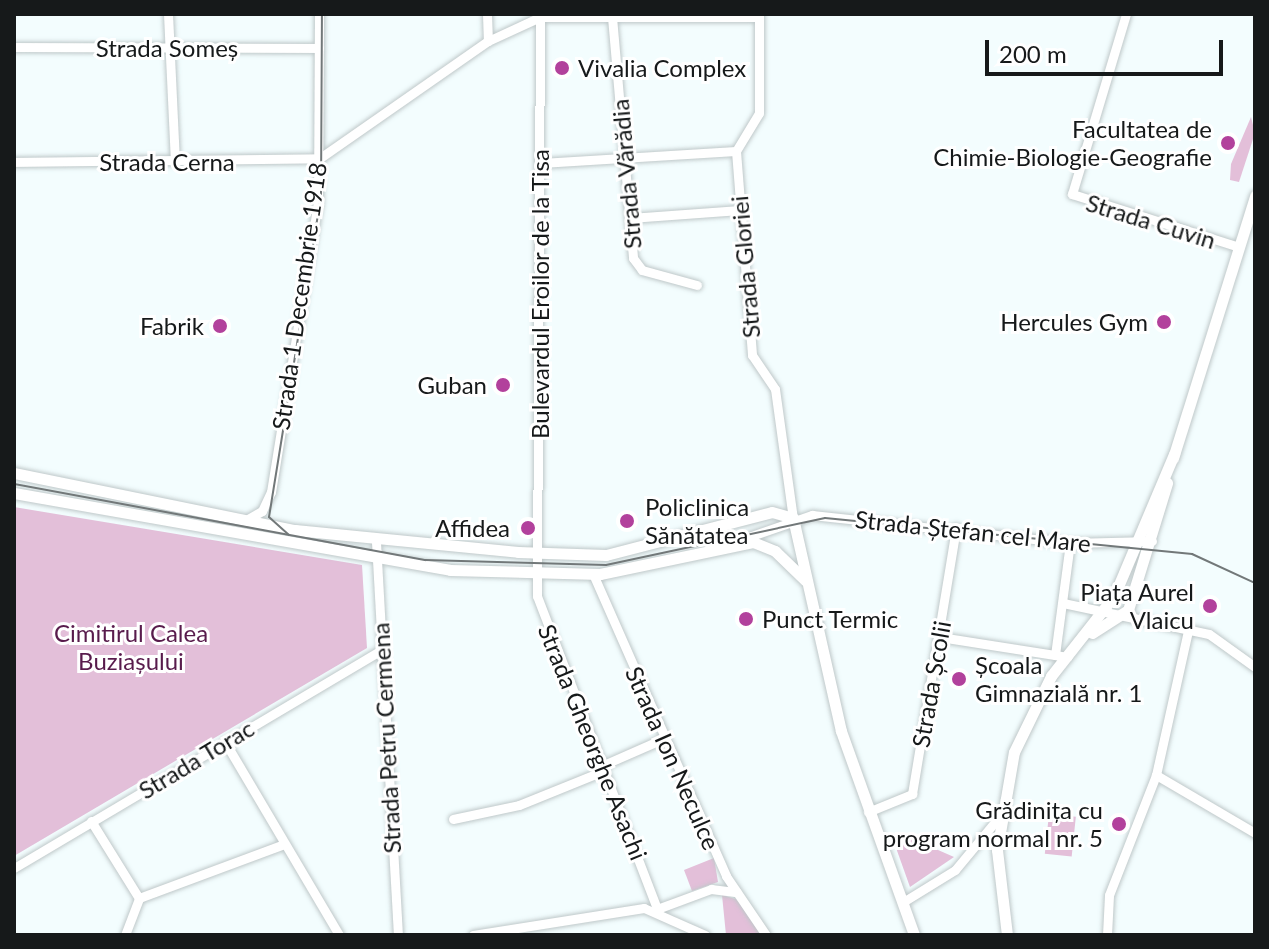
<!DOCTYPE html>
<meta charset="utf-8">
<style>
body{margin:0}
#map{position:relative;width:1269px;height:949px;overflow:hidden;background:#f3fdfe;font-family:Lato,sans-serif}
div>[style]{position:absolute}
.green>*{inset:0;background:#e3bfd9;transform-origin:0 0}
.roads{filter:drop-shadow(0 0 2px #bfc8c9) drop-shadow(0 0 2px #bfc8c9)}
.minor>*{height:9px;margin:-4.5px;padding:0 4.5px;transform-origin:4.5px;border-radius:4.5px;background:#fff}
.major>*{height:11px;margin:-5.5px;padding:0 5.5px;transform-origin:5.5px;border-radius:5.5px;background:#fff}
.tram>*{height:2px;margin:-1px;padding:0 1px;transform-origin:1px;border-radius:1px;background:#727879}
.dots>*{width:22px;height:22px;translate:-50% -50%;box-sizing:border-box;border:4px solid #fff;border-radius:50%}
span{translate:-50% -50%;white-space:nowrap;text-align:center;line-height:1.15;-webkit-text-stroke:6px #fff;paint-order:stroke}
.street-label{font-size:24px;color:#16191a}
.poi-label{font-size:24px;color:#16191a}
.left{translate:0 -50%;text-align:left}
.right{translate:-100% -50%;text-align:right}
.park-label{font-size:24px;color:#581b4c}
.frame{position:absolute;inset:0;border:16px solid #16191a;pointer-events:none}
.scale{position:absolute;left:985px;top:40px;width:238px;height:36px;box-sizing:border-box;border:4px solid #16191a;border-top:0;padding-left:10px;font-size:24px;line-height:28px;white-space:nowrap;color:#16191a;-webkit-text-stroke:6px #fff;paint-order:stroke}
</style>
<div id="map">
<div class="green">
<i style="clip-path:polygon(1251px 117px,1255px 133px,1239px 182px,1230px 180px,1231px 164px)"></i>
<i style="clip-path:polygon(14px 507px,362px 565px,367px 648px,14px 856px)"></i>
<i style="left:1049px;top:814px;width:27px;height:40px;rotate:6deg"></i>
<i style="clip-path:polygon(913px 839px,954px 857px,910px 887px,895px 845px)"></i>
<i style="clip-path:polygon(714px 858px,718px 882px,692px 891px,684px 870px)"></i>
<i style="clip-path:polygon(722px 895px,739px 900px,762px 935px,726px 935px)"></i>
</div>
<div class="roads">
<div class="minor">
<i style="left:168px;top:14px;width:147px;rotate:87.3deg"></i>
<i style="left:487px;top:14px;width:27px;rotate:88deg"></i>
<i style="left:540px;top:14px;width:582px;rotate:90.3deg"></i>
<i style="left:537px;top:596px;width:335px;rotate:69deg"></i>
<i style="left:1126px;top:14px;width:188px;rotate:106.7deg"></i>
<i style="left:1072px;top:194px;width:175px;rotate:17.6deg"></i>
<i style="left:612px;top:17px;width:242px;rotate:85deg"></i>
<i style="left:633px;top:258px;width:15px;rotate:53deg"></i>
<i style="left:642px;top:270px;width:57px;rotate:15.3deg"></i>
<i style="left:14px;top:47px;width:305px;rotate:0.2deg"></i>
<i style="left:736px;top:151px;width:205px;rotate:85.5deg"></i>
<i style="left:752px;top:355px;width:41px;rotate:55.9deg"></i>
<i style="left:775px;top:389px;width:130px;rotate:82.1deg"></i>
<i style="left:736px;top:151px;width:44px;rotate:-58.8deg"></i>
<i style="left:759px;top:113px;width:99px;rotate:-90deg"></i>
<i style="left:14px;top:162px;width:306px;rotate:-0.7deg"></i>
<i style="left:320px;top:158px;width:205px;rotate:-34.9deg"></i>
<i style="left:488px;top:41px;width:57px;rotate:-24.8deg"></i>
<i style="left:540px;top:17px;width:219px"></i>
<i style="left:541px;top:163px;width:195px;rotate:-3.5deg"></i>
<i style="left:630px;top:218px;width:110px;rotate:-4.2deg"></i>
<i style="left:248px;top:519px;width:16px;rotate:-30deg"></i>
<i style="left:262px;top:511px;width:21px;rotate:-65deg"></i>
<i style="left:271px;top:492px;width:293px;rotate:-80.8deg"></i>
<i style="left:318px;top:203px;width:189px;rotate:-89.7deg"></i>
<i style="left:376px;top:542px;width:394px;rotate:86.8deg"></i>
<i style="left:734px;top:542px;width:83px;rotate:-19.1deg"></i>
<i style="left:812px;top:515px;width:260px;rotate:6.2deg"></i>
<i style="left:1070px;top:543px;width:82px;rotate:-1.4deg"></i>
<i style="left:593px;top:574px;width:330px;rotate:66.2deg"></i>
<i style="left:726px;top:876px;width:71px;rotate:55.9deg"></i>
<i style="left:1063px;top:603px;width:149px;rotate:12deg"></i>
<i style="left:1209px;top:634px;width:57px;rotate:35.7deg"></i>
<i style="left:940px;top:637px;width:129px;rotate:8.9deg"></i>
<i style="left:1055px;top:655px;width:113px;rotate:-82.4deg"></i>
<i style="left:225px;top:742px;width:224px;rotate:59.4deg"></i>
<i style="left:601px;top:766px;width:70px;rotate:-23.6deg"></i>
<i style="left:1156px;top:775px;width:115px;rotate:30.4deg"></i>
<i style="left:868px;top:812px;width:48px;rotate:-22.2deg"></i>
<i style="left:912px;top:794px;width:270px;rotate:-80.6deg"></i>
<i style="left:453px;top:819px;width:67px;rotate:-12deg"></i>
<i style="left:519px;top:805px;width:91px;rotate:-22deg"></i>
<i style="left:91px;top:821px;width:91px;rotate:58.1deg"></i>
<i style="left:14px;top:868px;width:425px;rotate:-30.7deg"></i>
<i style="left:903px;top:902px;width:61px;rotate:-31.6deg"></i>
<i style="left:955px;top:870px;width:69px;rotate:-50.3deg"></i>
<i style="left:657px;top:909px;width:58px;rotate:-20.3deg"></i>
<i style="left:711px;top:889px;width:26px;rotate:7deg"></i>
<i style="left:125px;top:935px;width:40px;rotate:-69deg"></i>
<i style="left:139px;top:898px;width:155px;rotate:-20.4deg"></i>
<i style="left:473px;top:935px;width:173px;rotate:-9deg"></i>
<i style="left:644px;top:908px;width:67px;rotate:23.9deg"></i>
<i style="left:1107px;top:935px;width:40px;rotate:-87.1deg"></i>
<i style="left:1109px;top:895px;width:129px;rotate:-68.6deg"></i>
<i style="left:1156px;top:775px;width:148px;rotate:-77.5deg"></i>
</div>
<div class="major">
<i style="left:1173px;top:458px;width:275px;rotate:-72.6deg"></i>
<i style="left:14px;top:473px;width:287px;rotate:11.5deg"></i>
<i style="left:295px;top:530px;width:224px;rotate:5.6deg"></i>
<i style="left:518px;top:552px;width:88px;rotate:2deg"></i>
<i style="left:606px;top:555px;width:171px;rotate:-14.5deg"></i>
<i style="left:772px;top:512px;width:22px;rotate:16deg"></i>
<i style="left:793px;top:518px;width:218px;rotate:77.3deg"></i>
<i style="left:841px;top:731px;width:217px;rotate:70.3deg"></i>
<i style="left:14px;top:493px;width:443px;rotate:10deg"></i>
<i style="left:450px;top:570px;width:150px;rotate:1.5deg"></i>
<i style="left:600px;top:574px;width:156px;rotate:-11.8deg"></i>
<i style="left:753px;top:542px;width:24px;rotate:22deg"></i>
<i style="left:775px;top:551px;width:42px;rotate:44deg"></i>
<i style="left:1092px;top:633px;width:43px;rotate:-32.6deg"></i>
<i style="left:1128px;top:610px;width:133px;rotate:-72.9deg"></i>
<i style="left:1007px;top:935px;width:86px;rotate:-96.7deg"></i>
<i style="left:997px;top:850px;width:99px;rotate:-80.2deg"></i>
<i style="left:1014px;top:752px;width:85px;rotate:-64deg"></i>
<i style="left:1051px;top:676px;width:102px;rotate:-51.8deg"></i>
<i style="left:1114px;top:596px;width:154px;rotate:-67.1deg"></i>
</div>
</div>
<div class="tram">
<i style="left:14px;top:484px;width:418px;rotate:10.5deg"></i>
<i style="left:425px;top:560px;width:181px;rotate:1.6deg"></i>
<i style="left:606px;top:565px;width:224px;rotate:-12.1deg"></i>
<i style="left:825px;top:518px;width:369px;rotate:5.6deg"></i>
<i style="left:1192px;top:554px;width:69px;rotate:24.7deg"></i>
<i style="left:289px;top:535px;width:27px;rotate:-138deg"></i>
<i style="left:269px;top:517px;width:326px;rotate:-80.8deg"></i>
<i style="left:321px;top:195px;width:181px;rotate:-89.7deg"></i>
</div>
<div class="dots">
<i style="left:562px;top:68px;background:#b2419c"></i>
<i style="left:1228px;top:143px;background:#b2419c"></i>
<i style="left:1164px;top:322px;background:#b2419c"></i>
<i style="left:220px;top:326px;background:#b2419c"></i>
<i style="left:503px;top:385px;background:#b2419c"></i>
<i style="left:627px;top:521px;background:#b2419c"></i>
<i style="left:528px;top:528px;background:#b2419c"></i>
<i style="left:1210px;top:606px;background:#b2419c"></i>
<i style="left:746px;top:619px;background:#b2419c"></i>
<i style="left:959px;top:679px;background:#b2419c"></i>
<i style="left:1119px;top:824px;background:#b2419c"></i>
</div>
<div class="street-label">
<span style="left:167px;top:48px">Strada Someș</span>
<span style="left:167px;top:162px">Strada Cerna</span>
<span style="left:626px;top:174px;rotate:-95deg">Strada Vărădia</span>
<span style="left:1151px;top:221px;rotate:17deg">Strada Cuvin</span>
<span style="left:745px;top:267px;rotate:-95deg">Strada Gloriei</span>
<span style="left:540px;top:294px;rotate:-90deg">Bulevardul Eroilor de la Tisa</span>
<span style="left:299px;top:296px;rotate:-82deg">Strada 1 Decembrie 1918</span>
<span style="left:973px;top:531px;rotate:6deg">Strada Ștefan cel Mare</span>
<span style="left:931px;top:684px;rotate:-80deg">Strada Școlii</span>
<span style="left:386px;top:738px;rotate:-93deg">Strada Petru Cermena</span>
<span style="left:593px;top:742px;rotate:68deg">Strada Gheorghe Asachi</span>
<span style="left:673px;top:758px;rotate:66deg">Strada Ion Neculce</span>
<span style="left:196px;top:759px;rotate:-31deg">Strada Torac</span>
</div>
<div class="poi-label">
<span class="left" style="left:578px;top:68px">Vivalia Complex</span>
<span class="right" style="left:1212px;top:143px">Facultatea de<br>Chimie-Biologie-Geografie</span>
<span class="right" style="left:1148px;top:322px">Hercules Gym</span>
<span class="right" style="left:204px;top:326px">Fabrik</span>
<span class="right" style="left:487px;top:385px">Guban</span>
<span class="left" style="left:645px;top:521px">Policlinica<br>Sănătatea</span>
<span class="right" style="left:510px;top:528px">Affidea</span>
<span class="right" style="left:1194px;top:606px">Piața Aurel<br>Vlaicu</span>
<span class="left" style="left:762px;top:619px">Punct Termic</span>
<span class="left" style="left:975px;top:679px">Școala<br>Gimnazială nr. 1</span>
<span class="right" style="left:1103px;top:824px">Grădinița cu<br>program normal nr. 5</span>
</div>
<div class="park-label">
<span style="left:131px;top:647px">Cimitirul Calea<br>Buziașului</span>
</div>
<div class="frame"></div>
<div class="scale">200 m</div>
</div>
